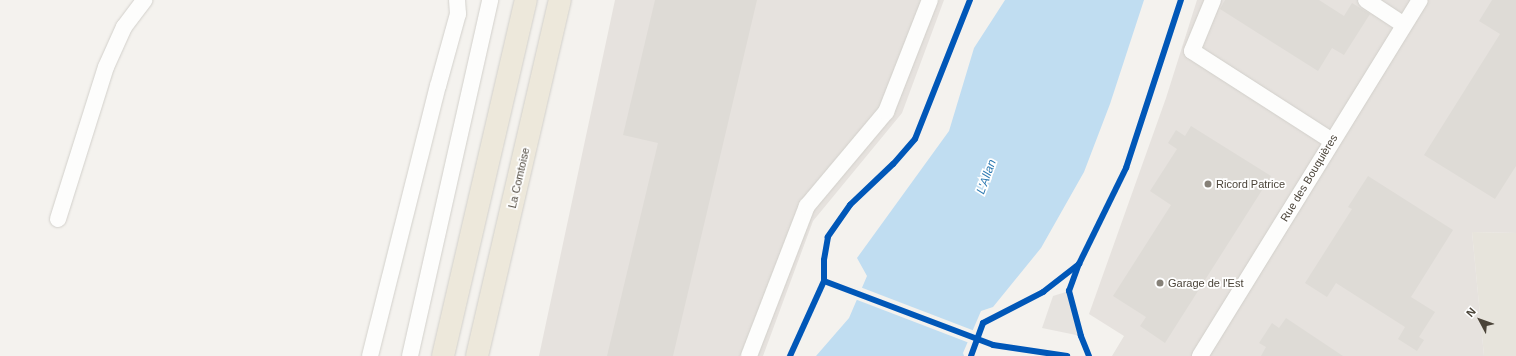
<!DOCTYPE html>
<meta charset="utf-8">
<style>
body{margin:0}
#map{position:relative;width:1516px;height:356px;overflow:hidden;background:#f4f2ee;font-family:Helvetica,sans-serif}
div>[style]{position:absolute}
.residential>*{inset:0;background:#e7e4dc}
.industrial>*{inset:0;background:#e6e2de}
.parking>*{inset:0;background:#e6e3df}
.water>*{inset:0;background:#c0ddf1}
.pier>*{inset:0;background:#f4f2ee;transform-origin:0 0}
.building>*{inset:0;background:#dedbd6}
.roads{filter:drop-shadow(0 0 1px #d2d0cb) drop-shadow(0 0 1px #d2d0cb)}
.minor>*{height:16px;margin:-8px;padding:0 8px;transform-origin:8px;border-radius:8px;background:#fdfdfc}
.highway>*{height:22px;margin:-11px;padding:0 11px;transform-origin:11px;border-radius:11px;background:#ede8db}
.cycleway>*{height:6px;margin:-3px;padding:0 3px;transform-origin:3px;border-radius:3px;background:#0057b8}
.dots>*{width:11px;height:11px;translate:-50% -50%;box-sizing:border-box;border:2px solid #fff;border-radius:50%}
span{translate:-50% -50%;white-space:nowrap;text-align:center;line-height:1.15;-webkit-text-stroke:3.5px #fff;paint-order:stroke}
.street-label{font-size:11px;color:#4b4439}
.poi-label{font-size:11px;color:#4b4439}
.left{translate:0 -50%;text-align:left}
.water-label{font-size:12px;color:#2e7ab2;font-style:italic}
.north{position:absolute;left:1460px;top:300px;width:40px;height:40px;-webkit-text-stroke:3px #fff;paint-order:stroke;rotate:311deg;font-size:11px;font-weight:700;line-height:16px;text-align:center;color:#4b4439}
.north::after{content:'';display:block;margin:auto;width:14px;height:18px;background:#4b4439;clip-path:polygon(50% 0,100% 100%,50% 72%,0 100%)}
</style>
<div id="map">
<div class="residential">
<i style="clip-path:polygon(1472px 232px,1516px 233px,1516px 356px,1484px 356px)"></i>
</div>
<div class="industrial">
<i style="clip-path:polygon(615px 0,944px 0,902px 113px,813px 221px,763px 356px,539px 356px)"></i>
<i style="clip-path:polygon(1197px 0,1516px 0,1516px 233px,1472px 232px,1484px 356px,1112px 356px,1124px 336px,1089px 314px,1166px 98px)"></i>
</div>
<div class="parking">
<i style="clip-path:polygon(1069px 291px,1081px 336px,1042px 328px,1053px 296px)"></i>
</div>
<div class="water">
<i style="clip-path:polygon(1005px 0,1144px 0,1110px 104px,1084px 172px,1041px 248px,993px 307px,981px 311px,963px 353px,964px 356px,816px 356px,849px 318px,867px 276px,857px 258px,949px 131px,974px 48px)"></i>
</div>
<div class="pier">
<i style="left:860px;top:287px;width:123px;height:13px;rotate:21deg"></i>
</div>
<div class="building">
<i style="clip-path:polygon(655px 0,757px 0,673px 356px,607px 356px,658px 143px,623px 135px)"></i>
<i style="clip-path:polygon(1225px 0,1319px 0,1344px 16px,1352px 3px,1370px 14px,1344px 55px,1332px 48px,1318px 71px,1220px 9px)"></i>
<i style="clip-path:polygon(1492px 0,1516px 0,1516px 166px,1495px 199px,1424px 155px,1500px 34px,1479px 21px)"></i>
<i style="clip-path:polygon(1191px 126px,1271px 176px,1165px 343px,1140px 326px,1146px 317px,1113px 296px,1171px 205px,1150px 191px,1177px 149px,1168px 143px,1176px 130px,1185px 136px)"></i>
<i style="clip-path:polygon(1368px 176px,1453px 230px,1411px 297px,1435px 312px,1419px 337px,1424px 340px,1417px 351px,1398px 339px,1405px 327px,1336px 283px,1327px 297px,1305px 283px,1352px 209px,1348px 207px)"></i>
<i style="clip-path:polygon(1286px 318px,1343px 356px,1261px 356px,1266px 347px,1259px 343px,1272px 323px,1279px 328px)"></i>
</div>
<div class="roads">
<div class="minor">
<i style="left:1213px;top:0;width:55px;rotate:112.4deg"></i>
<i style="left:1192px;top:51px;width:166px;rotate:32.7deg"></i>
<i style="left:1366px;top:0;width:45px;rotate:33.3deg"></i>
<i style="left:58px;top:219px;width:159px;rotate:-72.5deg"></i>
<i style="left:106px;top:67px;width:44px;rotate:-65.8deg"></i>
<i style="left:124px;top:27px;width:34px;rotate:-53deg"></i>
<i style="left:370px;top:356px;width:278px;rotate:-75.9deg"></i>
<i style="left:438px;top:86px;width:75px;rotate:-74.5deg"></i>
<i style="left:458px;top:14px;width:14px;rotate:-94deg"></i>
<i style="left:410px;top:356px;width:365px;rotate:-77.3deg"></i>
<i style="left:749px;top:356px;width:161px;rotate:-68.9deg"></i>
<i style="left:807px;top:206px;width:123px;rotate:-50deg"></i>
<i style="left:886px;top:112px;width:120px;rotate:-68.6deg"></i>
<i style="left:1200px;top:356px;width:418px;rotate:-58.3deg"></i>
</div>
<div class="highway">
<i style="left:443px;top:356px;width:366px;rotate:-76.9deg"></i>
<i style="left:477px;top:356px;width:366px;rotate:-76.9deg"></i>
</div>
</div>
<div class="cycleway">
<i style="left:970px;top:0;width:149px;rotate:111.6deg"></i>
<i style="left:915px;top:139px;width:33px;rotate:131deg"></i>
<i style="left:893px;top:164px;width:59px;rotate:136.4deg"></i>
<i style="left:850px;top:205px;width:39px;rotate:125deg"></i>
<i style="left:828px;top:237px;width:23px;rotate:100deg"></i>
<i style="left:824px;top:260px;width:21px;rotate:90deg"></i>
<i style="left:824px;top:281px;width:181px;rotate:20.7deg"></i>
<i style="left:993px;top:345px;width:75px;rotate:8.5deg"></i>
<i style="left:790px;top:356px;width:82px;rotate:-65.6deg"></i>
<i style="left:971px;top:356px;width:35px;rotate:-70deg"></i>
<i style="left:983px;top:323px;width:68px;rotate:-27.3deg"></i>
<i style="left:1043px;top:292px;width:46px;rotate:-37.9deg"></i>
<i style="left:1089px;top:356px;width:22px;rotate:-112deg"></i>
<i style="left:1081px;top:336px;width:47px;rotate:-104.9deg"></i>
<i style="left:1069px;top:291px;width:29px;rotate:-70deg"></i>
<i style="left:1079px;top:264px;width:107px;rotate:-63.9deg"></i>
<i style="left:1126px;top:168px;width:177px;rotate:-71.9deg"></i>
</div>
<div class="dots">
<i style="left:1208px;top:184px;background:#868178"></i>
<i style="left:1160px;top:283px;background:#868178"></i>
</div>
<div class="street-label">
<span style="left:519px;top:178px;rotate:-77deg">La Comtoise</span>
<span style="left:1309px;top:178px;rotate:-59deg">Rue des Bouquières</span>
</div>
<div class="poi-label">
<span class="left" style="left:1216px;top:184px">Ricord Patrice</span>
<span class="left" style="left:1168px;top:283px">Garage de l'Est</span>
</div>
<div class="water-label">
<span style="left:987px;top:177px;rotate:-70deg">L'Allan</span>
</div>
<div class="north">N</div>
</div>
